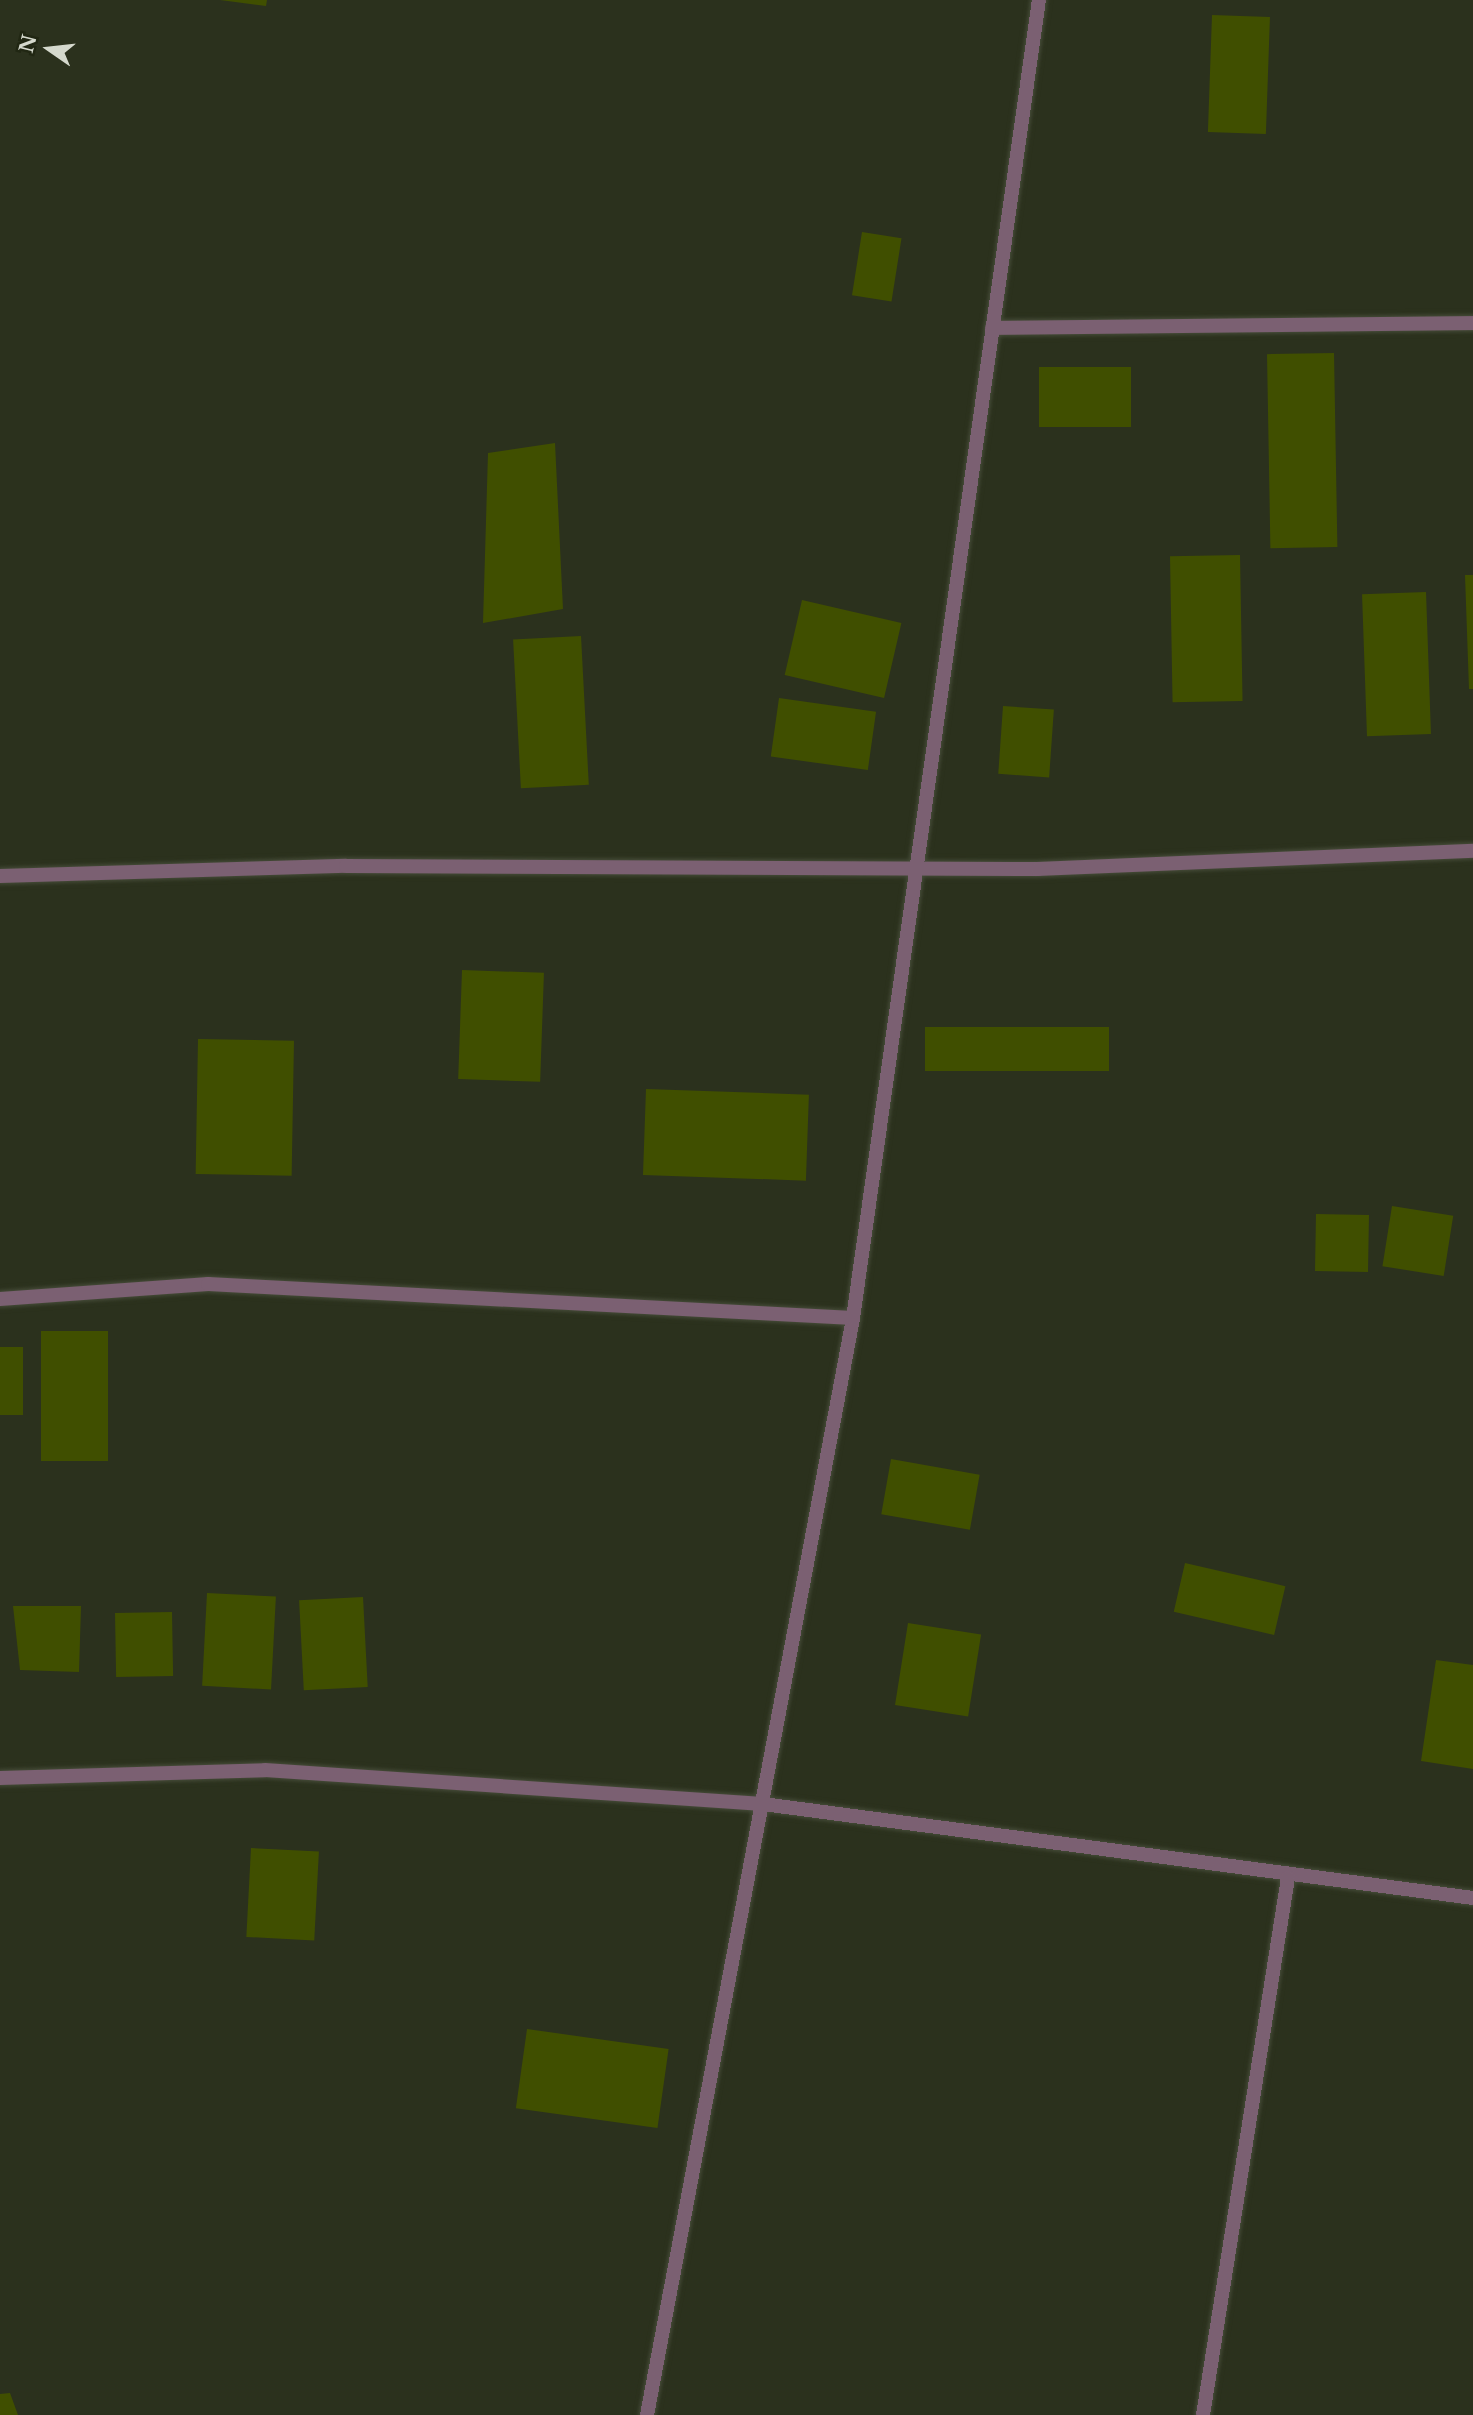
<!DOCTYPE html>
<style>
body{margin:0}
#map{position:relative;width:1473px;height:2415px;overflow:hidden;background:#2b311d;font-family:"Libre Baskerville",serif}
div>[style]{position:absolute}
.building>*{inset:0;background:#404f00;transform-origin:0 0}
.roads{filter:drop-shadow(0 0 2px #464c39) drop-shadow(0 0 2px #464c39)}
.minor>*{height:14px;margin:-7px;padding:0 7px;transform-origin:7px;border-radius:7px;background:#7b6072}
span{translate:-50% -50%;white-space:nowrap;text-align:center;line-height:1.15;-webkit-text-stroke:5px #212713;paint-order:stroke}
.north{position:absolute;left:14px;top:14px;width:70px;height:70px;-webkit-text-stroke:5px #212713;paint-order:stroke;rotate:284deg;font-size:19px;font-weight:700;line-height:28px;text-align:center;color:#d5d9cd}
.north::after{content:'';display:block;margin:auto;width:24px;height:32px;background:#d5d9cd;clip-path:polygon(50% 0,100% 100%,50% 72%,0 100%)}
</style>
<div id="map">
<div class="building">
<i style="clip-path:polygon(220px 0,267px 0,266px 6px)"></i>
<i style="left:1212px;top:15px;width:58px;height:117px;rotate:2deg"></i>
<i style="left:862px;top:232px;width:40px;height:64px;rotate:9deg"></i>
<i style="left:1334px;top:353px;width:194px;height:67px;rotate:89deg"></i>
<i style="left:1039px;top:367px;width:92px;height:60px"></i>
<i style="clip-path:polygon(555px 443px,563px 609px,483px 623px,488px 453px)"></i>
<i style="left:1240px;top:555px;width:146px;height:70px;rotate:89deg"></i>
<i style="clip-path:polygon(1465px 575px,1473px 575px,1473px 689px,1469px 689px)"></i>
<i style="left:1426px;top:592px;width:142px;height:64px;rotate:88deg"></i>
<i style="left:802px;top:600px;width:102px;height:77px;rotate:13deg"></i>
<i style="left:581px;top:636px;width:149px;height:68px;rotate:87deg"></i>
<i style="left:779px;top:698px;width:98px;height:59px;rotate:8deg"></i>
<i style="left:1003px;top:706px;width:51px;height:68px;rotate:4deg"></i>
<i style="left:462px;top:970px;width:82px;height:109px;rotate:2deg"></i>
<i style="left:925px;top:1027px;width:184px;height:44px"></i>
<i style="left:198px;top:1039px;width:96px;height:135px;rotate:1deg"></i>
<i style="left:646px;top:1089px;width:163px;height:86px;rotate:2deg"></i>
<i style="left:1392px;top:1206px;width:62px;height:61px;rotate:9deg"></i>
<i style="left:1316px;top:1214px;width:53px;height:57px;rotate:1deg"></i>
<i style="left:41px;top:1331px;width:67px;height:130px"></i>
<i style="left:0;top:1347px;width:23px;height:68px"></i>
<i style="left:891px;top:1459px;width:90px;height:56px;rotate:10deg"></i>
<i style="left:1185px;top:1563px;width:103px;height:50px;rotate:13deg"></i>
<i style="left:207px;top:1593px;width:69px;height:93px;rotate:3deg"></i>
<i style="left:363px;top:1597px;width:90px;height:64px;rotate:87deg"></i>
<i style="clip-path:polygon(13px 1606px,81px 1606px,79px 1672px,20px 1670px)"></i>
<i style="left:172px;top:1612px;width:64px;height:57px;rotate:89deg"></i>
<i style="left:908px;top:1623px;width:74px;height:83px;rotate:9deg"></i>
<i style="clip-path:polygon(1436px 1660px,1473px 1665px,1473px 1769px,1421px 1761px)"></i>
<i style="left:251px;top:1848px;width:68px;height:89px;rotate:3deg"></i>
<i style="left:527px;top:2029px;width:143px;height:80px;rotate:8deg"></i>
<i style="clip-path:polygon(10px 2393px,18px 2415px,0 2415px,0 2394px)"></i>
</div>
<div class="roads">
<div class="minor">
<i style="left:992px;top:328px;width:481px;rotate:-0.6deg"></i>
<i style="left:0;top:876px;width:346px;rotate:-1.7deg"></i>
<i style="left:346px;top:866px;width:692px;rotate:0.25deg"></i>
<i style="left:1038px;top:869px;width:435px;rotate:-2.4deg"></i>
<i style="left:0;top:1299px;width:209px;rotate:-4.1deg"></i>
<i style="left:208px;top:1284px;width:646px;rotate:3.02deg"></i>
<i style="left:0;top:1778px;width:265px;rotate:-1.7deg"></i>
<i style="left:265px;top:1770px;width:499px;rotate:3.9deg"></i>
<i style="left:763px;top:1804px;width:716px;rotate:7.54deg"></i>
<i style="left:647px;top:2415px;width:1116px;rotate:-79.36deg"></i>
<i style="left:853px;top:1318px;width:1331px;rotate:-81.97deg"></i>
<i style="left:1203px;top:2415px;width:544px;rotate:-81.01deg"></i>
</div>
</div>
<div class="north">N</div>
</div>
